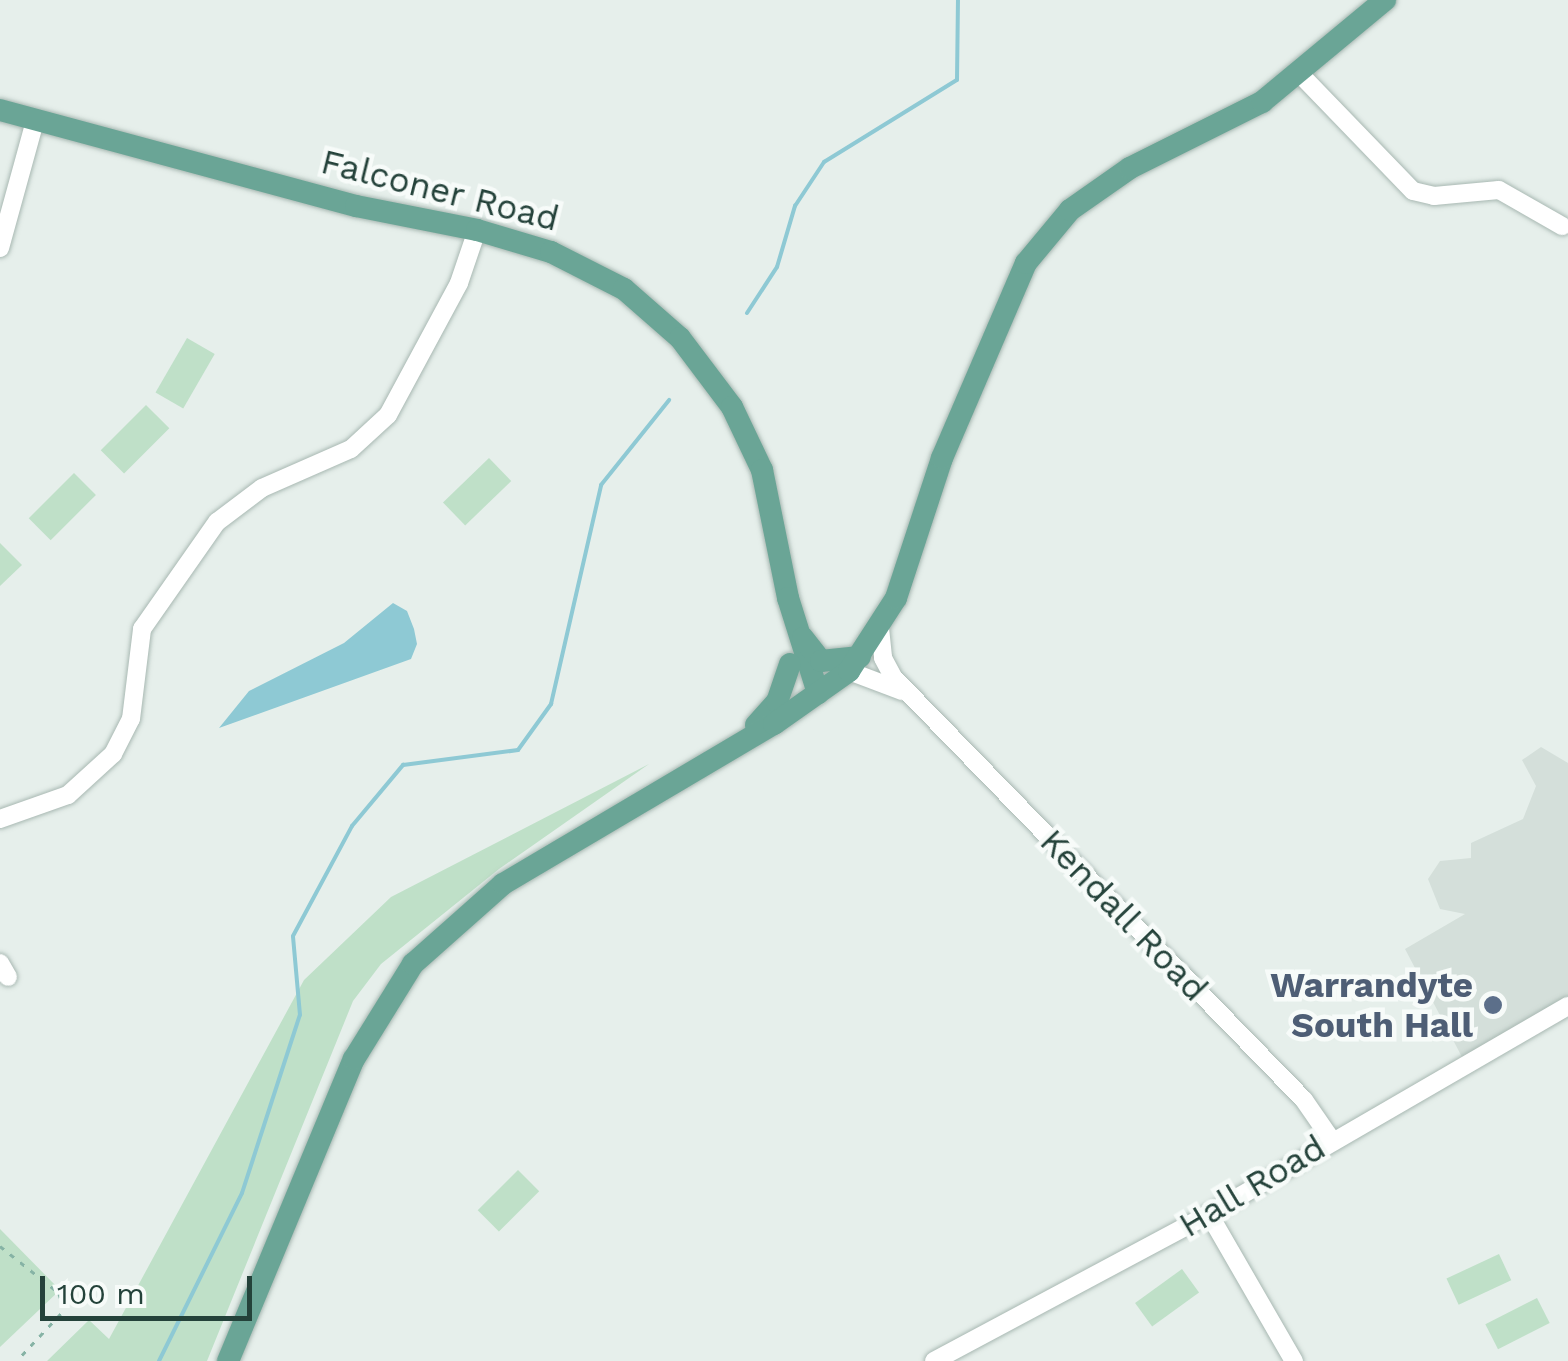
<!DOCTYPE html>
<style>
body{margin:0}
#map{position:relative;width:1568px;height:1361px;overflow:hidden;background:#e6efeb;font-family:"Work Sans",sans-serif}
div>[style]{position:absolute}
.built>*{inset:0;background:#d4dfda}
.green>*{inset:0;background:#bfe0c8;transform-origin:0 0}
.water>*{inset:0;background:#8ec9d4}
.stream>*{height:4px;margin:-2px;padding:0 2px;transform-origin:2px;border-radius:2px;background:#8ec9d4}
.path>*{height:2.5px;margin-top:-1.25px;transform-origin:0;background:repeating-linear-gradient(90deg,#86b3a5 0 5px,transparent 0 13px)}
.roads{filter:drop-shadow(0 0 2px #a8b8b2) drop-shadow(0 0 2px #a8b8b2)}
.minor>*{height:18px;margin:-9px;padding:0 9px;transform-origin:9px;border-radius:9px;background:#fff}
.major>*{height:22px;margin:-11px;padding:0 11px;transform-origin:11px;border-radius:11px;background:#6aa596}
.dots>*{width:28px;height:28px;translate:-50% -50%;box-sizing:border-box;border:5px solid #f7fbf9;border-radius:50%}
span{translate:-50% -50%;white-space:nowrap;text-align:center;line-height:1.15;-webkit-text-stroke:9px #f7fbf9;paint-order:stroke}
.street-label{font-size:35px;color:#24423a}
.service-label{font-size:35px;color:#4e5e75;font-weight:700}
.right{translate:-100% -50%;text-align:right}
.scale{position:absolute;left:40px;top:1276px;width:212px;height:45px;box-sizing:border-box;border:5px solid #24423a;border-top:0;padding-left:12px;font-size:30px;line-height:35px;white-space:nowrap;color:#24423a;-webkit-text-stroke:8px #f7fbf9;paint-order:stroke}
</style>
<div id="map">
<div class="built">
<i style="clip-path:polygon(1541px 747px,1568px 763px,1568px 1000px,1462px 1057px,1405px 949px,1465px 914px,1440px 909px,1428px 879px,1440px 861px,1471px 858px,1471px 843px,1523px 819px,1536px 786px,1522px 760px)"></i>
</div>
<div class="green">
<i style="left:187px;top:338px;width:32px;height:63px;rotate:30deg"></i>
<i style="left:146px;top:405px;width:33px;height:64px;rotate:45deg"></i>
<i style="left:489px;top:458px;width:32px;height:64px;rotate:46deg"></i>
<i style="left:74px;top:473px;width:31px;height:64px;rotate:45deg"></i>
<i style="clip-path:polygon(0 543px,22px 565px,0 586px)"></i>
<i style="clip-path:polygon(649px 764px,499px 869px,381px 964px,353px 1001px,207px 1361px,47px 1361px,89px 1320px,109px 1339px,304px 980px,391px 897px)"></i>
<i style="left:518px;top:1170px;width:30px;height:57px;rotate:45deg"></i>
<i style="clip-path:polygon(0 1229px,60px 1290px,0 1347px)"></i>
<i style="left:1499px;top:1254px;width:29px;height:58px;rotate:65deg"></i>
<i style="left:1182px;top:1269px;width:29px;height:58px;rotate:54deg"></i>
<i style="left:1537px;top:1298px;width:28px;height:58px;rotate:63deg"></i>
</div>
<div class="water">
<i style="clip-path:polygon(393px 603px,407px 611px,414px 629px,417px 644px,411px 659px,219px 728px,249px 691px,344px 643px)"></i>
</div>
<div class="stream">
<i style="left:747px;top:313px;width:55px;rotate:-56.9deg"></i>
<i style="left:777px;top:267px;width:64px;rotate:-73.6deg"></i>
<i style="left:795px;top:206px;width:53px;rotate:-56.6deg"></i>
<i style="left:824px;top:162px;width:156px;rotate:-31.7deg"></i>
<i style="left:957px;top:80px;width:80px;rotate:-89.3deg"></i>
<i style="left:159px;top:1361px;width:187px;rotate:-63.7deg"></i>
<i style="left:242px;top:1193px;width:187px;rotate:-72deg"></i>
<i style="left:300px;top:1015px;width:79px;rotate:-95.1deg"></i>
<i style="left:293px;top:936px;width:125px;rotate:-61.8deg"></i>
<i style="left:352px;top:826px;width:80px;rotate:-50.1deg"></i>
<i style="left:403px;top:765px;width:116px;rotate:-7.4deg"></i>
<i style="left:518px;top:750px;width:57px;rotate:-54.3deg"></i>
<i style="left:551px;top:704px;width:225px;rotate:-77.1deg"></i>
<i style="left:601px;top:485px;width:109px;rotate:-51.3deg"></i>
</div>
<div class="path">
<i style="left:0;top:1246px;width:75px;rotate:38.5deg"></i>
<i style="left:59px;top:1293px;width:10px;rotate:73deg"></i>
<i style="left:62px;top:1303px;width:11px;rotate:95deg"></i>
<i style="left:61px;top:1314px;width:64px;rotate:133.1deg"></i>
</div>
<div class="roads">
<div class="minor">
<i style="left:1299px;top:73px;width:164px;rotate:46deg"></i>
<i style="left:1413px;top:191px;width:22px;rotate:13deg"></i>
<i style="left:1434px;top:196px;width:65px;rotate:-5.3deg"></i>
<i style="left:1499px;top:190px;width:73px;rotate:29.7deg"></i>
<i style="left:0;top:248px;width:132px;rotate:-74.6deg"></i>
<i style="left:880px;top:628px;width:30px;rotate:84deg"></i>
<i style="left:883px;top:658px;width:21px;rotate:62deg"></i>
<i style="left:893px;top:677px;width:590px;rotate:45.82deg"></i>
<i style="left:1304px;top:1100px;width:47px;rotate:55.3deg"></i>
<i style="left:849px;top:671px;width:57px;rotate:20.7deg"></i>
<i style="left:0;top:819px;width:72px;rotate:-19.4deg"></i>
<i style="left:68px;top:795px;width:61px;rotate:-42.3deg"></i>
<i style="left:113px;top:754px;width:39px;rotate:-63deg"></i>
<i style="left:131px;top:719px;width:91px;rotate:-83deg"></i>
<i style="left:142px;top:629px;width:131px;rotate:-55deg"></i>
<i style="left:217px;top:522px;width:56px;rotate:-37.1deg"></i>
<i style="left:262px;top:488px;width:97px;rotate:-23.7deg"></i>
<i style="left:351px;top:449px;width:50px;rotate:-42.6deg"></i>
<i style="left:388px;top:415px;width:150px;rotate:-61.7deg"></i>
<i style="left:459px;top:283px;width:56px;rotate:-71.2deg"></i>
<i style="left:0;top:963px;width:16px;rotate:60deg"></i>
<i style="left:1209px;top:1214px;width:170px;rotate:60deg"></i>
<i style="left:934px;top:1361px;width:312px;rotate:-28.1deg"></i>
<i style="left:1209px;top:1214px;width:415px;rotate:-30.1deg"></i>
</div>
<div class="major">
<i style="left:0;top:110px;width:369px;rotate:15.1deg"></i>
<i style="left:356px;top:206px;width:123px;rotate:11.2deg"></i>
<i style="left:477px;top:230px;width:77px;rotate:16.6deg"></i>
<i style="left:551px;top:252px;width:82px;rotate:26.9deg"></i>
<i style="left:624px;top:289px;width:74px;rotate:41.2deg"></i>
<i style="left:680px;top:338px;width:86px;rotate:53deg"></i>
<i style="left:732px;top:407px;width:70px;rotate:64.5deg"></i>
<i style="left:762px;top:470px;width:131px;rotate:78.5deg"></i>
<i style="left:788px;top:598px;width:100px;rotate:72.5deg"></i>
<i style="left:803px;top:638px;width:29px;rotate:52deg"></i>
<i style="left:821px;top:661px;width:39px;rotate:-6deg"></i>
<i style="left:756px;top:725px;width:31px;rotate:-48deg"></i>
<i style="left:777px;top:702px;width:40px;rotate:-71.1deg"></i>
<i style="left:228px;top:1361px;width:327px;rotate:-67.4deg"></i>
<i style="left:354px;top:1059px;width:112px;rotate:-58.2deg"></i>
<i style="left:413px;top:964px;width:120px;rotate:-41.6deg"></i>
<i style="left:503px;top:884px;width:315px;rotate:-30.6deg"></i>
<i style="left:774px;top:724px;width:92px;rotate:-35.2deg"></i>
<i style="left:849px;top:671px;width:87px;rotate:-57.2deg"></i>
<i style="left:896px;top:598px;width:147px;rotate:-71.8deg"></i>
<i style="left:942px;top:458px;width:212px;rotate:-66.7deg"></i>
<i style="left:1026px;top:263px;width:69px;rotate:-50.3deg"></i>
<i style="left:1070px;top:210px;width:73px;rotate:-35deg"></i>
<i style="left:1130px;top:168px;width:148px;rotate:-26.6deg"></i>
<i style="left:1262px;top:102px;width:160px;rotate:-39.7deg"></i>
</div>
</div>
<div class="dots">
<i style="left:1493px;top:1005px;background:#5c6f8a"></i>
</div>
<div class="street-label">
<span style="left:440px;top:190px;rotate:14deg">Falconer Road</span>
<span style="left:1124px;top:915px;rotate:46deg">Kendall Road</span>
<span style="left:1252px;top:1186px;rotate:-31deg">Hall Road</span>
</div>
<div class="service-label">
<span class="right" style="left:1473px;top:1005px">Warrandyte<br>South Hall</span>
</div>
<div class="scale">100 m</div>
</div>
